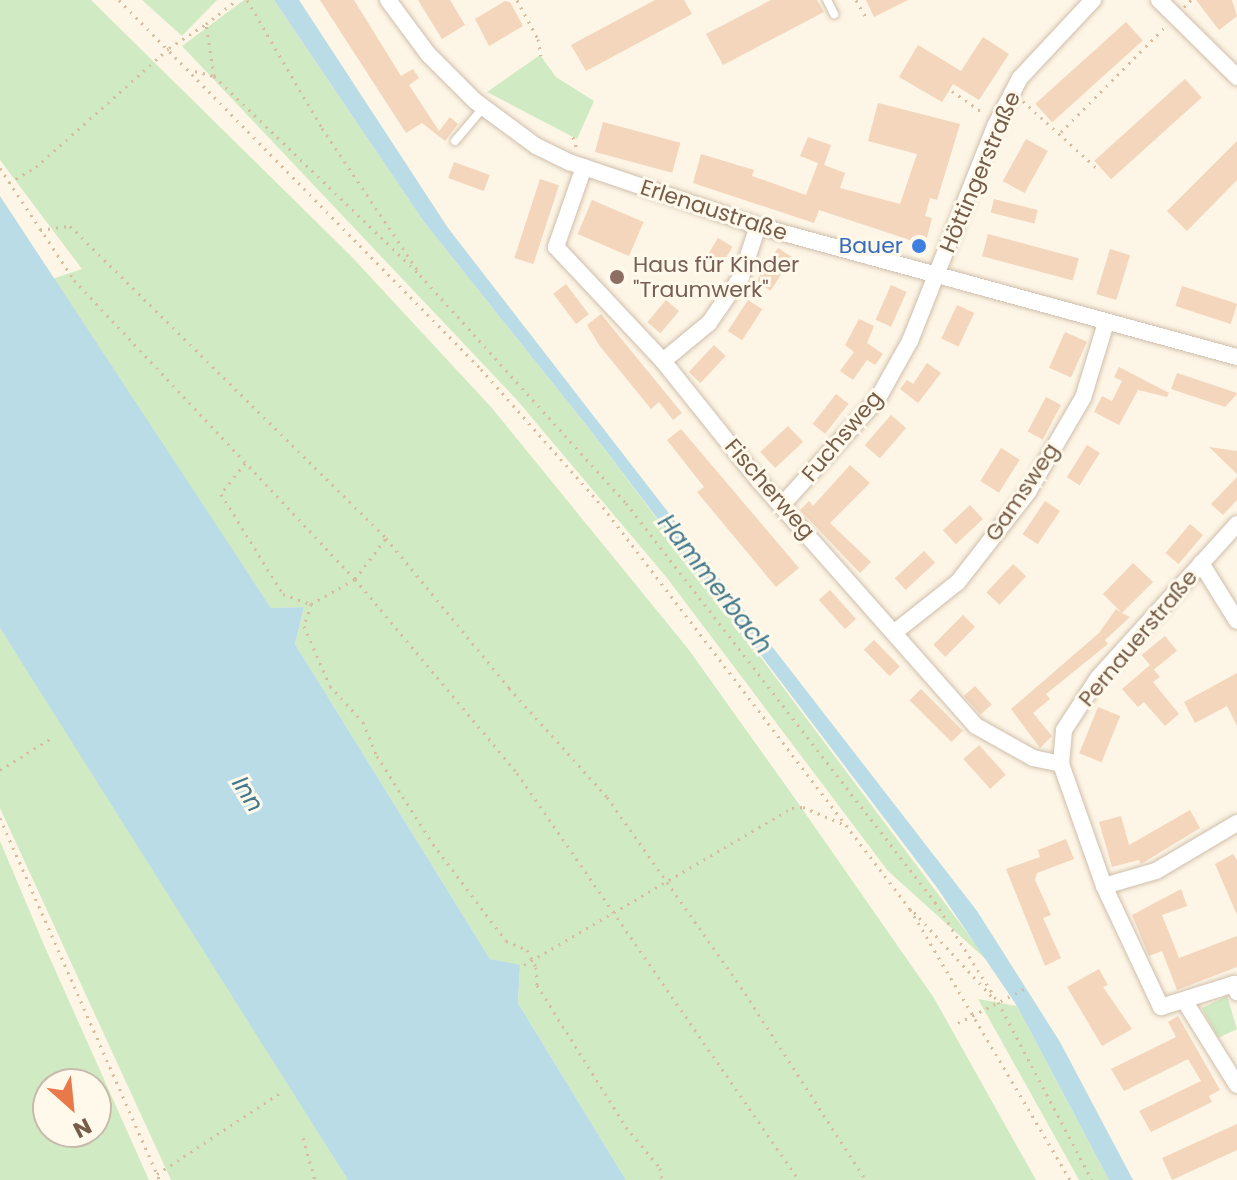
<!DOCTYPE html>
<meta charset="utf-8">
<style>
body{margin:0}
#map{position:relative;width:1237px;height:1180px;overflow:hidden;background:#fdf5e5;font-family:Poppins,sans-serif}
div>[style]{position:absolute}
.green>*{inset:0;background:#d0ebc3}
.water>*{inset:0;background:#b9dce7}
.building>*{inset:0;background:#f3d6bc;transform-origin:0 0}
.path>*{height:3px;margin-top:-1.5px;transform-origin:0;background:repeating-linear-gradient(90deg,#d8ba9f 0 2px,transparent 0 8px)}
.roads{filter:drop-shadow(0 0 2px #cfbeab) drop-shadow(0 0 2px #cfbeab)}
.service>*{height:8px;margin:-4px;padding:0 4px;transform-origin:4px;border-radius:4px;background:#fff}
.minor>*{height:16px;margin:-8px;padding:0 8px;transform-origin:8px;border-radius:8px;background:#fff}
.dots>*{width:22px;height:22px;translate:-50% -50%;box-sizing:border-box;border:4px solid #fff9ec;border-radius:50%}
span{translate:-50% -50%;white-space:nowrap;text-align:center;line-height:1.15;-webkit-text-stroke:6px #fff9ec;paint-order:stroke}
.street-label{font-size:22px;color:#765d4a}
.shop-label{font-size:22px;color:#366cbe}
.right{translate:-100% -50%;text-align:right}
.education-label{font-size:22px;color:#785e54}
.left{translate:0 -50%;text-align:left}
.water-label{font-size:24px;color:#42798a;font-style:italic}
.north{position:absolute;left:32px;top:1068px;width:80px;height:80px;box-sizing:border-box;background:#fff9ec;border:2px solid #c8bbab;border-radius:50%;rotate:153deg;font-size:22px;font-weight:700;line-height:32px;text-align:center;color:#765d4a}
.north::after{content:'';display:block;margin:auto;width:28px;height:36px;background:#e97948;clip-path:polygon(50% 0,100% 100%,50% 72%,0 100%)}
</style>
<div id="map">
<div class="green">
<i style="clip-path:polygon(0 0,91px 0,351px 256px,491px 407px,689px 650px,796px 800px,934px 998px,1036px 1180px,626px 1180px,518px 1003px,520px 966px,490px 959px,295px 644px,304px 607px,271px 608px,52px 279px,82px 269px,0 160px)"></i>
<i style="clip-path:polygon(142px 0,217px 0,182px 36px)"></i>
<i style="clip-path:polygon(244px 0,274px 0,424px 222px,591px 431px,989px 962px,888px 871px,667px 578px,517px 400px,182px 46px)"></i>
<i style="clip-path:polygon(540px 55px,556px 77px,594px 101px,577px 139px,487px 92px)"></i>
<i style="clip-path:polygon(0 628px,107px 793px,348px 1180px,171px 1180px,0 808px)"></i>
<i style="clip-path:polygon(evenodd,0 841px,44px 945px,149px 1180px,0 1180px,0 841px,48px 1084px,96px 1084px,96px 1132px,48px 1132px,48px 1084px)"></i>
<i style="clip-path:polygon(1227px 996px,1237px 1029px,1218px 1038px,1202px 1008px)"></i>
<i style="clip-path:polygon(978px 999px,1017px 1006px,1109px 1180px,1079px 1180px)"></i>
</div>
<div class="water">
<i style="clip-path:polygon(274px 0,299px 0,448px 228px,977px 911px,1060px 1042px,1133px 1180px,1109px 1180px,1017px 1006px,938px 889px,591px 431px,424px 222px)"></i>
<i style="clip-path:polygon(0 196px,271px 608px,304px 607px,295px 644px,490px 959px,520px 965px,518px 1003px,626px 1180px,348px 1180px,0 628px)"></i>
</div>
<div class="building">
<i style="clip-path:polygon(320px 0,354px 0,401px 76px,413px 69px,419px 78px,409px 85px,439px 131px,450px 117px,458px 124px,445px 141px,422px 123px,406px 133px)"></i>
<i style="clip-path:polygon(418px 0,450px 0,465px 25px,442px 39px)"></i>
<i style="clip-path:polygon(655px 0,684px 0,692px 14px,586px 71px,571px 45px)"></i>
<i style="clip-path:polygon(771px 0,817px 0,824px 12px,723px 65px,706px 34px)"></i>
<i style="clip-path:polygon(866px 0,908px 0,874px 17px)"></i>
<i style="clip-path:polygon(1196px 0,1232px 0,1237px 16px,1219px 30px)"></i>
<i style="clip-path:polygon(505px 1px,510px 2px,523px 26px,489px 46px,475px 19px)"></i>
<i style="left:1126px;top:22px;width:25px;height:122px;rotate:48deg"></i>
<i style="clip-path:polygon(983px 37px,1009px 54px,979px 100px,953px 84px,942px 102px,899px 77px,918px 45px,961px 71px)"></i>
<i style="left:1185px;top:79px;width:25px;height:122px;rotate:48deg"></i>
<i style="clip-path:polygon(878px 103px,960px 124px,937px 200px,930px 198px,925px 216px,932px 218px,925px 245px,819px 210px,814px 223px,693px 183px,701px 154px,754px 170px,752px 176px,806px 195px,818px 163px,800px 156px,808px 137px,831px 145px,824px 165px,845px 173px,840px 188px,900px 204px,917px 154px,868px 141px)"></i>
<i style="left:603px;top:122px;width:80px;height:31px;rotate:15deg"></i>
<i style="left:1026px;top:139px;width:25px;height:48px;rotate:29deg"></i>
<i style="clip-path:polygon(1237px 141px,1237px 180px,1187px 231px,1167px 211px)"></i>
<i style="left:454px;top:162px;width:38px;height:17px;rotate:20deg"></i>
<i style="left:540px;top:179px;width:20px;height:83px;rotate:18deg"></i>
<i style="left:994px;top:199px;width:45px;height:14px;rotate:14deg"></i>
<i style="left:592px;top:200px;width:56px;height:37px;rotate:23deg"></i>
<i style="left:988px;top:234px;width:94px;height:23px;rotate:15deg"></i>
<i style="left:718px;top:238px;width:17px;height:21px;rotate:31deg"></i>
<i style="left:778px;top:248px;width:17px;height:40px;rotate:33deg"></i>
<i style="left:1110px;top:249px;width:21px;height:47px;rotate:17deg"></i>
<i style="left:566px;top:284px;width:38px;height:16px;rotate:53deg"></i>
<i style="left:891px;top:285px;width:17px;height:38px;rotate:24deg"></i>
<i style="left:1182px;top:286px;width:58px;height:21px;rotate:18deg"></i>
<i style="left:666px;top:300px;width:17px;height:29px;rotate:40deg"></i>
<i style="left:748px;top:300px;width:17px;height:37px;rotate:33deg"></i>
<i style="left:957px;top:305px;width:19px;height:37px;rotate:25deg"></i>
<i style="clip-path:polygon(601px 314px,682px 413px,673px 420px,659px 402px,651px 409px,599px 345px,587px 325px)"></i>
<i style="clip-path:polygon(859px 319px,874px 326px,867px 343px,883px 354px,875px 365px,867px 360px,853px 380px,840px 371px,854px 352px,845px 345px)"></i>
<i style="left:1065px;top:332px;width:24px;height:39px;rotate:24deg"></i>
<i style="left:714px;top:345px;width:16px;height:37px;rotate:43deg"></i>
<i style="clip-path:polygon(927px 363px,941px 373px,918px 403px,900px 389px,907px 380px,913px 384px)"></i>
<i style="clip-path:polygon(1119px 367px,1169px 393px,1167px 397px,1138px 390px,1119px 425px,1094px 412px,1102px 396px,1112px 401px,1122px 381px,1114px 377px)"></i>
<i style="clip-path:polygon(1177px 373px,1237px 393px,1237px 394px,1225px 407px,1171px 389px)"></i>
<i style="left:836px;top:394px;width:16px;height:38px;rotate:38deg"></i>
<i style="left:1046px;top:397px;width:17px;height:39px;rotate:28deg"></i>
<i style="left:891px;top:415px;width:20px;height:40px;rotate:41deg"></i>
<i style="left:788px;top:426px;width:22px;height:38px;rotate:47deg"></i>
<i style="clip-path:polygon(681px 429px,799px 568px,776px 587px,697px 492px,704px 487px,667px 440px)"></i>
<i style="left:1087px;top:445px;width:15px;height:38px;rotate:32deg"></i>
<i style="clip-path:polygon(1209px 447px,1237px 451px,1237px 474px)"></i>
<i style="left:1001px;top:448px;width:22px;height:39px;rotate:32deg"></i>
<i style="clip-path:polygon(850px 465px,870px 483px,830px 523px,871px 562px,860px 573px,800px 510px,809px 501px,813px 506px)"></i>
<i style="clip-path:polygon(1237px 477px,1237px 500px,1223px 515px,1211px 504px)"></i>
<i style="left:1045px;top:501px;width:18px;height:40px;rotate:34deg"></i>
<i style="left:970px;top:505px;width:19px;height:37px;rotate:47deg"></i>
<i style="left:1190px;top:524px;width:17px;height:38px;rotate:40deg"></i>
<i style="left:924px;top:551px;width:16px;height:40px;rotate:47deg"></i>
<i style="clip-path:polygon(1133px 563px,1153px 582px,1122px 613px,1130px 617px,1105px 640px,1108px 644px,1046px 694px,1050px 699px,1033px 713px,1052px 736px,1040px 748px,1011px 709px,1099px 633px,1116px 609px,1122px 613px,1103px 594px)"></i>
<i style="left:1013px;top:564px;width:18px;height:39px;rotate:43deg"></i>
<i style="left:830px;top:590px;width:39px;height:15px;rotate:48deg"></i>
<i style="left:963px;top:615px;width:17px;height:42px;rotate:45deg"></i>
<i style="left:1165px;top:636px;width:19px;height:30px;rotate:51deg"></i>
<i style="left:874px;top:640px;width:37px;height:14px;rotate:46deg"></i>
<i style="clip-path:polygon(1150px 665px,1160px 677px,1153px 682px,1179px 714px,1165px 726px,1144px 702px,1138px 707px,1122px 689px)"></i>
<i style="clip-path:polygon(1237px 673px,1237px 726px,1227px 706px,1195px 723px,1184px 702px)"></i>
<i style="left:975px;top:686px;width:25px;height:15px;rotate:48deg"></i>
<i style="left:921px;top:689px;width:59px;height:16px;rotate:45deg"></i>
<i style="left:1098px;top:707px;width:24px;height:50px;rotate:22deg"></i>
<i style="left:979px;top:745px;width:40px;height:21px;rotate:48deg"></i>
<i style="clip-path:polygon(1190px 810px,1200px 828px,1141px 864px,1139px 860px,1112px 867px,1099px 822px,1121px 816px,1129px 845px)"></i>
<i style="clip-path:polygon(1066px 839px,1074px 859px,1037px 873px,1035px 880px,1051px 915px,1043px 918px,1061px 958px,1045px 966px,1006px 869px,1040px 857px,1038px 850px)"></i>
<i style="clip-path:polygon(1233px 854px,1237px 860px,1237px 915px,1215px 864px)"></i>
<i style="clip-path:polygon(1181px 889px,1187px 906px,1162px 915px,1179px 958px,1237px 936px,1237px 967px,1177px 990px,1162px 951px,1149px 956px,1132px 915px)"></i>
<i style="clip-path:polygon(1099px 969px,1108px 985px,1103px 987px,1132px 1029px,1102px 1046px,1067px 987px)"></i>
<i style="clip-path:polygon(1178px 1016px,1220px 1090px,1209px 1096px,1212px 1102px,1151px 1132px,1139px 1111px,1201px 1081px,1188px 1059px,1124px 1091px,1111px 1069px,1176px 1037px,1168px 1022px)"></i>
<i style="clip-path:polygon(1237px 1124px,1237px 1150px,1172px 1180px,1162px 1158px)"></i>
</div>
<div class="path">
<i style="left:119px;top:0;width:517px;rotate:45.55deg"></i>
<i style="left:481px;top:369px;width:184px;rotate:48.5deg"></i>
<i style="left:603px;top:507px;width:506px;rotate:52.63deg"></i>
<i style="left:910px;top:909px;width:315px;rotate:59.4deg"></i>
<i style="left:247px;top:0;width:148px;rotate:59.6deg"></i>
<i style="left:322px;top:128px;width:172px;rotate:56.1deg"></i>
<i style="left:517px;top:0;width:44px;rotate:61.7deg"></i>
<i style="left:538px;top:39px;width:17px;rotate:80deg"></i>
<i style="left:856px;top:0;width:22px;rotate:60deg"></i>
<i style="left:1184px;top:7px;width:10px;rotate:-45deg"></i>
<i style="left:195px;top:71px;width:20px;rotate:15deg"></i>
<i style="left:214px;top:76px;width:53px;rotate:-98.7deg"></i>
<i style="left:206px;top:24px;width:39px;rotate:-38deg"></i>
<i style="left:214px;top:76px;width:286px;rotate:44deg"></i>
<i style="left:420px;top:275px;width:307px;rotate:47.9deg"></i>
<i style="left:626px;top:503px;width:505px;rotate:52.24deg"></i>
<i style="left:935px;top:902px;width:118px;rotate:57.8deg"></i>
<i style="left:998px;top:1002px;width:201px;rotate:62.2deg"></i>
<i style="left:952px;top:91px;width:39px;rotate:35deg"></i>
<i style="left:1023px;top:101px;width:104px;rotate:42.3deg"></i>
<i style="left:1061px;top:132px;width:148px;rotate:-45.3deg"></i>
<i style="left:573px;top:137px;width:13px;rotate:72deg"></i>
<i style="left:0;top:168px;width:134px;rotate:56.5deg"></i>
<i style="left:74px;top:280px;width:410px;rotate:46.8deg"></i>
<i style="left:355px;top:579px;width:253px;rotate:50.1deg"></i>
<i style="left:517px;top:773px;width:495px;rotate:55.3deg"></i>
<i style="left:9px;top:183px;width:31px;rotate:-31deg"></i>
<i style="left:36px;top:167px;width:178px;rotate:-41.8deg"></i>
<i style="left:169px;top:48px;width:44px;rotate:-33deg"></i>
<i style="left:40px;top:230px;width:30px;rotate:-8deg"></i>
<i style="left:70px;top:226px;width:444px;rotate:44.6deg"></i>
<i style="left:386px;top:538px;width:194px;rotate:50.6deg"></i>
<i style="left:509px;top:688px;width:147px;rotate:48deg"></i>
<i style="left:607px;top:797px;width:232px;rotate:54.8deg"></i>
<i style="left:741px;top:987px;width:230px;rotate:57.1deg"></i>
<i style="left:245px;top:463px;width:39px;rotate:128deg"></i>
<i style="left:221px;top:494px;width:118px;rotate:58.2deg"></i>
<i style="left:283px;top:594px;width:30px;rotate:20deg"></i>
<i style="left:311px;top:604px;width:23px;rotate:108deg"></i>
<i style="left:304px;top:626px;width:65px;rotate:66.6deg"></i>
<i style="left:330px;top:686px;width:49px;rotate:47.5deg"></i>
<i style="left:363px;top:722px;width:37px;rotate:68deg"></i>
<i style="left:377px;top:756px;width:104px;rotate:57.5deg"></i>
<i style="left:433px;top:844px;width:121px;rotate:53deg"></i>
<i style="left:506px;top:941px;width:23px;rotate:23deg"></i>
<i style="left:527px;top:950px;width:19px;rotate:62deg"></i>
<i style="left:536px;top:967px;width:18px;rotate:87deg"></i>
<i style="left:537px;top:985px;width:168px;rotate:57.9deg"></i>
<i style="left:626px;top:1127px;width:53px;rotate:50.3deg"></i>
<i style="left:660px;top:1168px;width:12px;rotate:81deg"></i>
<i style="left:311px;top:604px;width:51px;rotate:-29.6deg"></i>
<i style="left:355px;top:579px;width:51px;rotate:-52.9deg"></i>
<i style="left:0;top:770px;width:62px;rotate:-31.9deg"></i>
<i style="left:0;top:818px;width:396px;rotate:66.2deg"></i>
<i style="left:914px;top:912px;width:120px;rotate:47.4deg"></i>
<i style="left:524px;top:965px;width:311px;rotate:-30.4deg"></i>
<i style="left:792px;top:808px;width:11px;rotate:-5deg"></i>
<i style="left:803px;top:807px;width:49px;rotate:22.9deg"></i>
<i style="left:958px;top:1023px;width:79px;rotate:-27.2deg"></i>
<i style="left:303px;top:1138px;width:44px;rotate:74.1deg"></i>
<i style="left:157px;top:1174px;width:147px;rotate:-33.4deg"></i>
</div>
<div class="roads">
<div class="service">
<i style="left:827px;top:0;width:16px;rotate:63deg"></i>
<i style="left:455px;top:141px;width:43px;rotate:-49.7deg"></i>
</div>
<div class="minor">
<i style="left:388px;top:0;width:67px;rotate:53.5deg"></i>
<i style="left:428px;top:54px;width:66px;rotate:45deg"></i>
<i style="left:475px;top:101px;width:76px;rotate:36.4deg"></i>
<i style="left:536px;top:146px;width:37px;rotate:26deg"></i>
<i style="left:569px;top:162px;width:200px;rotate:18.7deg"></i>
<i style="left:758px;top:226px;width:497px;rotate:15.3deg"></i>
<i style="left:1159px;top:0;width:110px;rotate:44.6deg"></i>
<i style="left:584px;top:167px;width:85px;rotate:109.3deg"></i>
<i style="left:556px;top:247px;width:156px;rotate:46.8deg"></i>
<i style="left:663px;top:361px;width:155px;rotate:51.3deg"></i>
<i style="left:760px;top:482px;width:326px;rotate:48.5deg"></i>
<i style="left:976px;top:726px;width:65px;rotate:29.3deg"></i>
<i style="left:1033px;top:758px;width:29px;rotate:12deg"></i>
<i style="left:663px;top:361px;width:60px;rotate:-39.6deg"></i>
<i style="left:709px;top:323px;width:56px;rotate:-55.2deg"></i>
<i style="left:741px;top:277px;width:54px;rotate:-71.6deg"></i>
<i style="left:782px;top:505px;width:142px;rotate:-47.9deg"></i>
<i style="left:877px;top:400px;width:68px;rotate:-60.8deg"></i>
<i style="left:910px;top:341px;width:231px;rotate:-68.4deg"></i>
<i style="left:995px;top:126px;width:54px;rotate:-62.5deg"></i>
<i style="left:1020px;top:78px;width:107px;rotate:-46.9deg"></i>
<i style="left:1237px;top:524px;width:207px;rotate:132.1deg"></i>
<i style="left:1098px;top:678px;width:62px;rotate:123.2deg"></i>
<i style="left:1064px;top:730px;width:34px;rotate:95deg"></i>
<i style="left:1061px;top:764px;width:129px;rotate:70.6deg"></i>
<i style="left:1104px;top:886px;width:134px;rotate:64.8deg"></i>
<i style="left:1161px;top:1007px;width:77px;rotate:-17.5deg"></i>
<i style="left:1234px;top:984px;width:9px;rotate:69deg"></i>
<i style="left:1201px;top:563px;width:68px;rotate:58.2deg"></i>
<i style="left:895px;top:632px;width:80px;rotate:-38.4deg"></i>
<i style="left:958px;top:582px;width:114px;rotate:-52.1deg"></i>
<i style="left:1028px;top:492px;width:109px;rotate:-59.7deg"></i>
<i style="left:1083px;top:398px;width:78px;rotate:-73deg"></i>
<i style="left:1104px;top:886px;width:54px;rotate:-16.1deg"></i>
<i style="left:1156px;top:871px;width:94px;rotate:-30.7deg"></i>
<i style="left:1184px;top:1000px;width:100px;rotate:58.1deg"></i>
</div>
</div>
<div class="dots">
<i style="left:919px;top:246px;background:#3f7fe0"></i>
<i style="left:617px;top:277px;background:#8d6e63"></i>
</div>
<div class="street-label">
<span style="left:980px;top:172px;rotate:-67deg">Höttingerstraße</span>
<span style="left:714px;top:210px;rotate:18deg">Erlenaustraße</span>
<span style="left:842px;top:436px;rotate:-50deg">Fuchsweg</span>
<span style="left:770px;top:489px;rotate:49deg">Fischerweg</span>
<span style="left:1022px;top:492px;rotate:-56deg">Gamsweg</span>
<span style="left:1138px;top:638px;rotate:-50deg">Pernauerstraße</span>
</div>
<div class="shop-label">
<span class="right" style="left:903px;top:246px">Bauer</span>
</div>
<div class="education-label">
<span class="left" style="left:633px;top:277px">Haus für Kinder<br>"Traumwerk"</span>
</div>
<div class="water-label">
<span style="left:715px;top:584px;rotate:52deg">Hammerbach</span>
<span style="left:248px;top:794px;rotate:58deg">Inn</span>
</div>
<div class="north">N</div>
</div>
